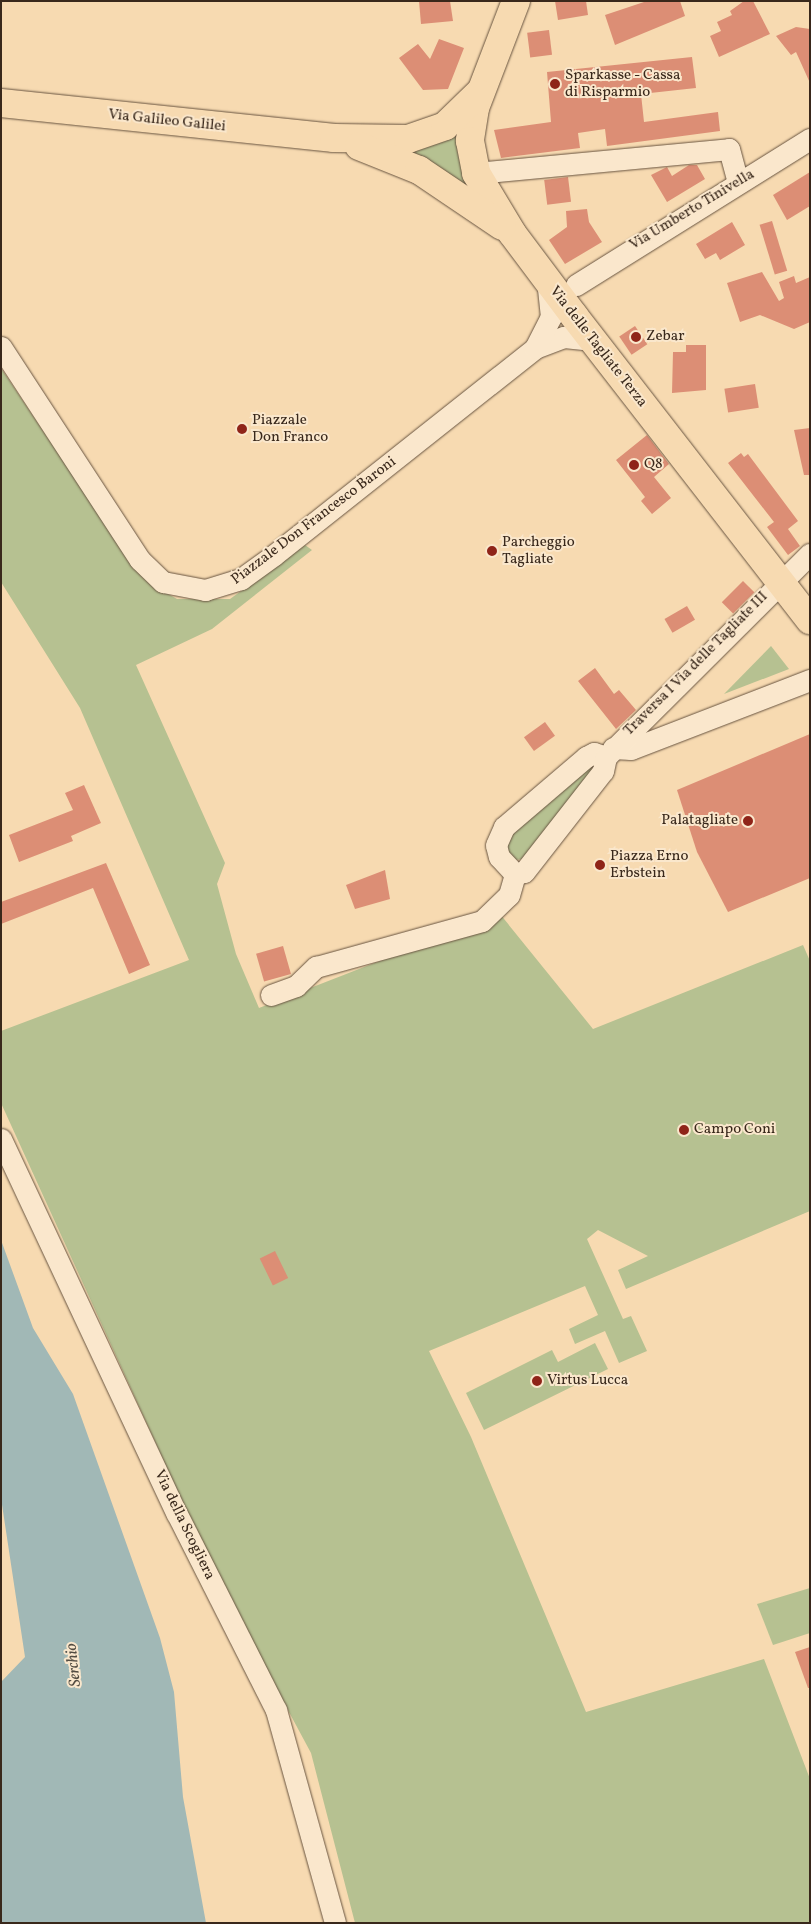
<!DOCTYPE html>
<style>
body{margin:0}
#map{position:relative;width:811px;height:1924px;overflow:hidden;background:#f7dab1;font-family:Vollkorn,serif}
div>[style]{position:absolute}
.green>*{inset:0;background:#b6c191}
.water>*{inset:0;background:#a1b8b6}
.building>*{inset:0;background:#dc8e75;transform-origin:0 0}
.roads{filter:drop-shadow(0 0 1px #685440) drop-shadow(0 0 1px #685440)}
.minor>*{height:21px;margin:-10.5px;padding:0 10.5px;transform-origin:10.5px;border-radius:10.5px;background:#fae7cc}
.major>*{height:28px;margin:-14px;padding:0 14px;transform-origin:14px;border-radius:14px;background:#f7dab1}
.dots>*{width:14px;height:14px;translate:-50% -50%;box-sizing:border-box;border:2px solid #fae7cc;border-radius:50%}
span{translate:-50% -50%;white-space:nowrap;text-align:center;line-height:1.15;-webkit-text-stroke:4px #fae7cc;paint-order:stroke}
.poi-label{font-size:15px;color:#39281b}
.left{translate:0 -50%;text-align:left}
.right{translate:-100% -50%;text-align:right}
.street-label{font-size:15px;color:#39281b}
.water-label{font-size:16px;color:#534c42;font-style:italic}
.frame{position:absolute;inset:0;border:2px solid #39281b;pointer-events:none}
</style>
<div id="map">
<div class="green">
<i style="clip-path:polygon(458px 124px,470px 190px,415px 159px,408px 148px)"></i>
<i style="clip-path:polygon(1px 368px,128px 558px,163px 591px,177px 599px,230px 599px,305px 545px,312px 550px,212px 629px,136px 665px,225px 863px,217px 884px,236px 954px,259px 1008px,500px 914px,593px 1029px,803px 945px,810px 961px,810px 1211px,626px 1289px,618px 1270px,648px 1256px,598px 1230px,587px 1239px,623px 1319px,631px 1316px,647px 1351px,619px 1363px,605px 1331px,575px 1344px,569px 1329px,598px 1315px,585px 1286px,429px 1351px,471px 1437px,586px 1712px,764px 1659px,810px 1779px,810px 1923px,355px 1923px,311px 1753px,217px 1578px,1px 1103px,1px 1031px,189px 960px,80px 708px,1px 582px)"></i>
<i style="clip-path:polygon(771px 646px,789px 669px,724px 694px)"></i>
<i style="clip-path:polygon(588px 761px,599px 768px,524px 859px,515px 860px,506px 853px,504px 837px)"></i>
<i style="clip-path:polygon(595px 1343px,608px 1369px,484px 1430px,466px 1393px,552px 1350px,558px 1362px)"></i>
<i style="clip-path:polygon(810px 1588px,810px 1633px,773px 1645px,757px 1604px)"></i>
</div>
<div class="water">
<i style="clip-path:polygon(1px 1240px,33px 1328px,73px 1394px,160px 1638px,174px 1692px,183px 1797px,206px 1923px,1px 1923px,1px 1682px,25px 1657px,1px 1498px)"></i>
</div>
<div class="building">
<i style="clip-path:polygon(419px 1px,450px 1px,453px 21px,421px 24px)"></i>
<i style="clip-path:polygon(555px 1px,586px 1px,588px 15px,558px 20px)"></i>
<i style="clip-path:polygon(647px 1px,680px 1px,685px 16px,615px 45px,605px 15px)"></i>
<i style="clip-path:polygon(744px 1px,753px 1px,770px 34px,719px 57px,710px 36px,721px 31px,717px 22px,732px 15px,730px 11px)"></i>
<i style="clip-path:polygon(796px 27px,810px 29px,810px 83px,796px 52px,791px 55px,776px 36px)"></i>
<i style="left:549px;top:30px;width:25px;height:22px;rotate:83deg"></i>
<i style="clip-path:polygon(439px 39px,464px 48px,448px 89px,423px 90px,399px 58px,418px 44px,430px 59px)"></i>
<i style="clip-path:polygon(692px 57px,696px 88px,641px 94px,644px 122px,718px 112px,720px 131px,607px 146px,605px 129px,578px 133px,580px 148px,501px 158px,494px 130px,551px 122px,547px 72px)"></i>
<i style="clip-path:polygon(689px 165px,697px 165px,705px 179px,667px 202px,651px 175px,667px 167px,672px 176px)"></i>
<i style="clip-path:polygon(810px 172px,810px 206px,787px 220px,773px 195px)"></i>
<i style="left:568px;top:177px;width:25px;height:24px;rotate:83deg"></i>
<i style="clip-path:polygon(587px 209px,589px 222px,602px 242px,565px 264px,549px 240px,567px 227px,566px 211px)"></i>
<i style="left:772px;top:221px;width:52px;height:13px;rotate:73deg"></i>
<i style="clip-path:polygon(732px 222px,745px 245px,720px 260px,716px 253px,705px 259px,696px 244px)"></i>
<i style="clip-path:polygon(762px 272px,779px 301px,784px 298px,779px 282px,794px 276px,796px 283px,810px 277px,810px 322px,794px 329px,760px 315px,740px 322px,727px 283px)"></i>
<i style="left:635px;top:326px;width:22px;height:19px;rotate:56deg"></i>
<i style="clip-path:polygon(686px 345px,706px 345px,706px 390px,672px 393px,673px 352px,686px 352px)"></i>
<i style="left:755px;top:384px;width:24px;height:31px;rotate:81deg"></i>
<i style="clip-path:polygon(810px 428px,810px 475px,804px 475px,794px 430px)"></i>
<i style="clip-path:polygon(647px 435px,669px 464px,654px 477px,671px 498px,652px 514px,641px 501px,645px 497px,616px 460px)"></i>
<i style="clip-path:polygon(741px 453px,744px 457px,748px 454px,798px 521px,788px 529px,800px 546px,788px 555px,767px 527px,774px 522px,728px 463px)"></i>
<i style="left:743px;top:581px;width:16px;height:30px;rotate:45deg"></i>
<i style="left:687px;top:606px;width:16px;height:26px;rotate:60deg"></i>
<i style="clip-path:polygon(595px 668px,614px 694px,619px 690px,636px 710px,616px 729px,578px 681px)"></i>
<i style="left:545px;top:722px;width:17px;height:26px;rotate:54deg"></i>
<i style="clip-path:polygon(810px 734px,810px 878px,728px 912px,697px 852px,677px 790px)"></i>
<i style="clip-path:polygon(84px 785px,101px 823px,71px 836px,73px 841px,19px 862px,9px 835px,73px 810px,65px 793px)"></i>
<i style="clip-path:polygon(106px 863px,150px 965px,129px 974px,93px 888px,1px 924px,1px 902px)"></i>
<i style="clip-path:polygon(385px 870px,390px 899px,355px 909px,346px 885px)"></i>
<i style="left:283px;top:946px;width:29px;height:28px;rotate:74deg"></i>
<i style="left:275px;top:1251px;width:30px;height:17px;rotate:64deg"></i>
<i style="clip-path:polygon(810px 1647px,810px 1688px,808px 1688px,795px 1652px)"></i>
</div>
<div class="roads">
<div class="minor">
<i style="left:476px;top:173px;width:254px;rotate:-5.4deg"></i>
<i style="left:729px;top:149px;width:34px;rotate:75deg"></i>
<i style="left:576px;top:285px;width:276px;rotate:-32deg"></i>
<i style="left:1px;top:347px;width:254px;rotate:56.9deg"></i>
<i style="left:140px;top:560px;width:32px;rotate:44deg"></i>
<i style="left:163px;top:582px;width:43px;rotate:10.8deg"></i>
<i style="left:205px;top:590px;width:38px;rotate:-17deg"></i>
<i style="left:241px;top:579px;width:41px;rotate:-36deg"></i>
<i style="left:274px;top:555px;width:333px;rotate:-38.4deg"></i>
<i style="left:535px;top:348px;width:31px;rotate:-21deg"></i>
<i style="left:564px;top:337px;width:29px;rotate:6deg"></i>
<i style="left:535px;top:348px;width:35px;rotate:-63deg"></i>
<i style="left:551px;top:317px;width:36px;rotate:-96deg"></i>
<i style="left:613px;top:748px;width:18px;rotate:3deg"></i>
<i style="left:631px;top:749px;width:192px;rotate:-21.1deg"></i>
<i style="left:515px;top:874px;width:23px;rotate:-133deg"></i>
<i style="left:499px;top:857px;width:12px;rotate:-104deg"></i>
<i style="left:496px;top:845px;width:20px;rotate:-66deg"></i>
<i style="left:504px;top:827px;width:108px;rotate:-40.5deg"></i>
<i style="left:586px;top:757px;width:9px;rotate:-27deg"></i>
<i style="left:594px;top:753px;width:13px;rotate:18deg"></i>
<i style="left:606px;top:757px;width:288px;rotate:-44.9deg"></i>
<i style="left:515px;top:874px;width:9px;rotate:-13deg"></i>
<i style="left:524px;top:872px;width:128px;rotate:-52deg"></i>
<i style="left:603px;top:771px;width:14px;rotate:-78deg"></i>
<i style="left:271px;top:995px;width:27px;rotate:-20deg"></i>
<i style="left:296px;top:986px;width:28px;rotate:-44deg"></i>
<i style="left:316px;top:967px;width:172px;rotate:-15.5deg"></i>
<i style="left:482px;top:921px;width:37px;rotate:-44deg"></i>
<i style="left:509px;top:895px;width:22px;rotate:-74deg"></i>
<i style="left:1px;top:1139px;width:414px;rotate:64.9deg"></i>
<i style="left:177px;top:1514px;width:220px;rotate:63.2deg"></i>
<i style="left:276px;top:1710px;width:221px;rotate:74.5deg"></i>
</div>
<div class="major">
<i style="left:516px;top:1px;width:115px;rotate:111deg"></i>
<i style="left:475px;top:108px;width:33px;rotate:99deg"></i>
<i style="left:470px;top:141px;width:33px;rotate:79deg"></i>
<i style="left:476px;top:173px;width:70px;rotate:59deg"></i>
<i style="left:512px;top:233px;width:104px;rotate:53.2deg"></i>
<i style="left:574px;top:316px;width:385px;rotate:52.2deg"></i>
<i style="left:1px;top:103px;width:335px;rotate:6deg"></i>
<i style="left:334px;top:138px;width:74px;rotate:0.8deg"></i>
<i style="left:408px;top:139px;width:39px;rotate:-19deg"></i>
<i style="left:445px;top:126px;width:47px;rotate:-44.1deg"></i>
<i style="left:359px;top:146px;width:65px;rotate:21.8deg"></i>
<i style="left:419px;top:170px;width:100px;rotate:34deg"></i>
</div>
</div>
<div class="dots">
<i style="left:555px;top:84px;background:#8f2418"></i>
<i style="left:636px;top:337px;background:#8f2418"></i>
<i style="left:242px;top:429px;background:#8f2418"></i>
<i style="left:634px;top:465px;background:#8f2418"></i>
<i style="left:492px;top:551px;background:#8f2418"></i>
<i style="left:748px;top:821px;background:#8f2418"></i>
<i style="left:600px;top:865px;background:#8f2418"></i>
<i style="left:684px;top:1130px;background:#8f2418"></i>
<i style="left:537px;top:1381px;background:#8f2418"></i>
</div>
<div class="poi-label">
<span class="left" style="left:565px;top:84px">Sparkasse - Cassa<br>di Risparmio</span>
<span class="left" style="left:646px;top:337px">Zebar</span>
<span class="left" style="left:252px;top:429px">Piazzale<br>Don Franco</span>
<span class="left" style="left:644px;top:465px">Q8</span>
<span class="left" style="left:502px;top:551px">Parcheggio<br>Tagliate</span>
<span class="right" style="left:738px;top:821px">Palatagliate</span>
<span class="left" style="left:610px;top:865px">Piazza Erno<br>Erbstein</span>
<span class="left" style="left:694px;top:1130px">Campo Coni</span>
<span class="left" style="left:547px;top:1381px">Virtus Lucca</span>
</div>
<div class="street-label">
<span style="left:167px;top:121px;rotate:6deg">Via Galileo Galilei</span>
<span style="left:692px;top:210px;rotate:-31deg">Via Umberto Tinivella</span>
<span style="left:598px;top:347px;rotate:52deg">Via delle Tagliate Terza</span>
<span style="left:314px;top:521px;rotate:-37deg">Piazzale Don Francesco Baroni</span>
<span style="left:696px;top:664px;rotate:-45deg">Traversa I Via delle Tagliate III</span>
<span style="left:184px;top:1525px;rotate:64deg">Via della Scogliera</span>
</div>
<div class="water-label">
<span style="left:74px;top:1665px;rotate:-96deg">Serchio</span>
</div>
<div class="frame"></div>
</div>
